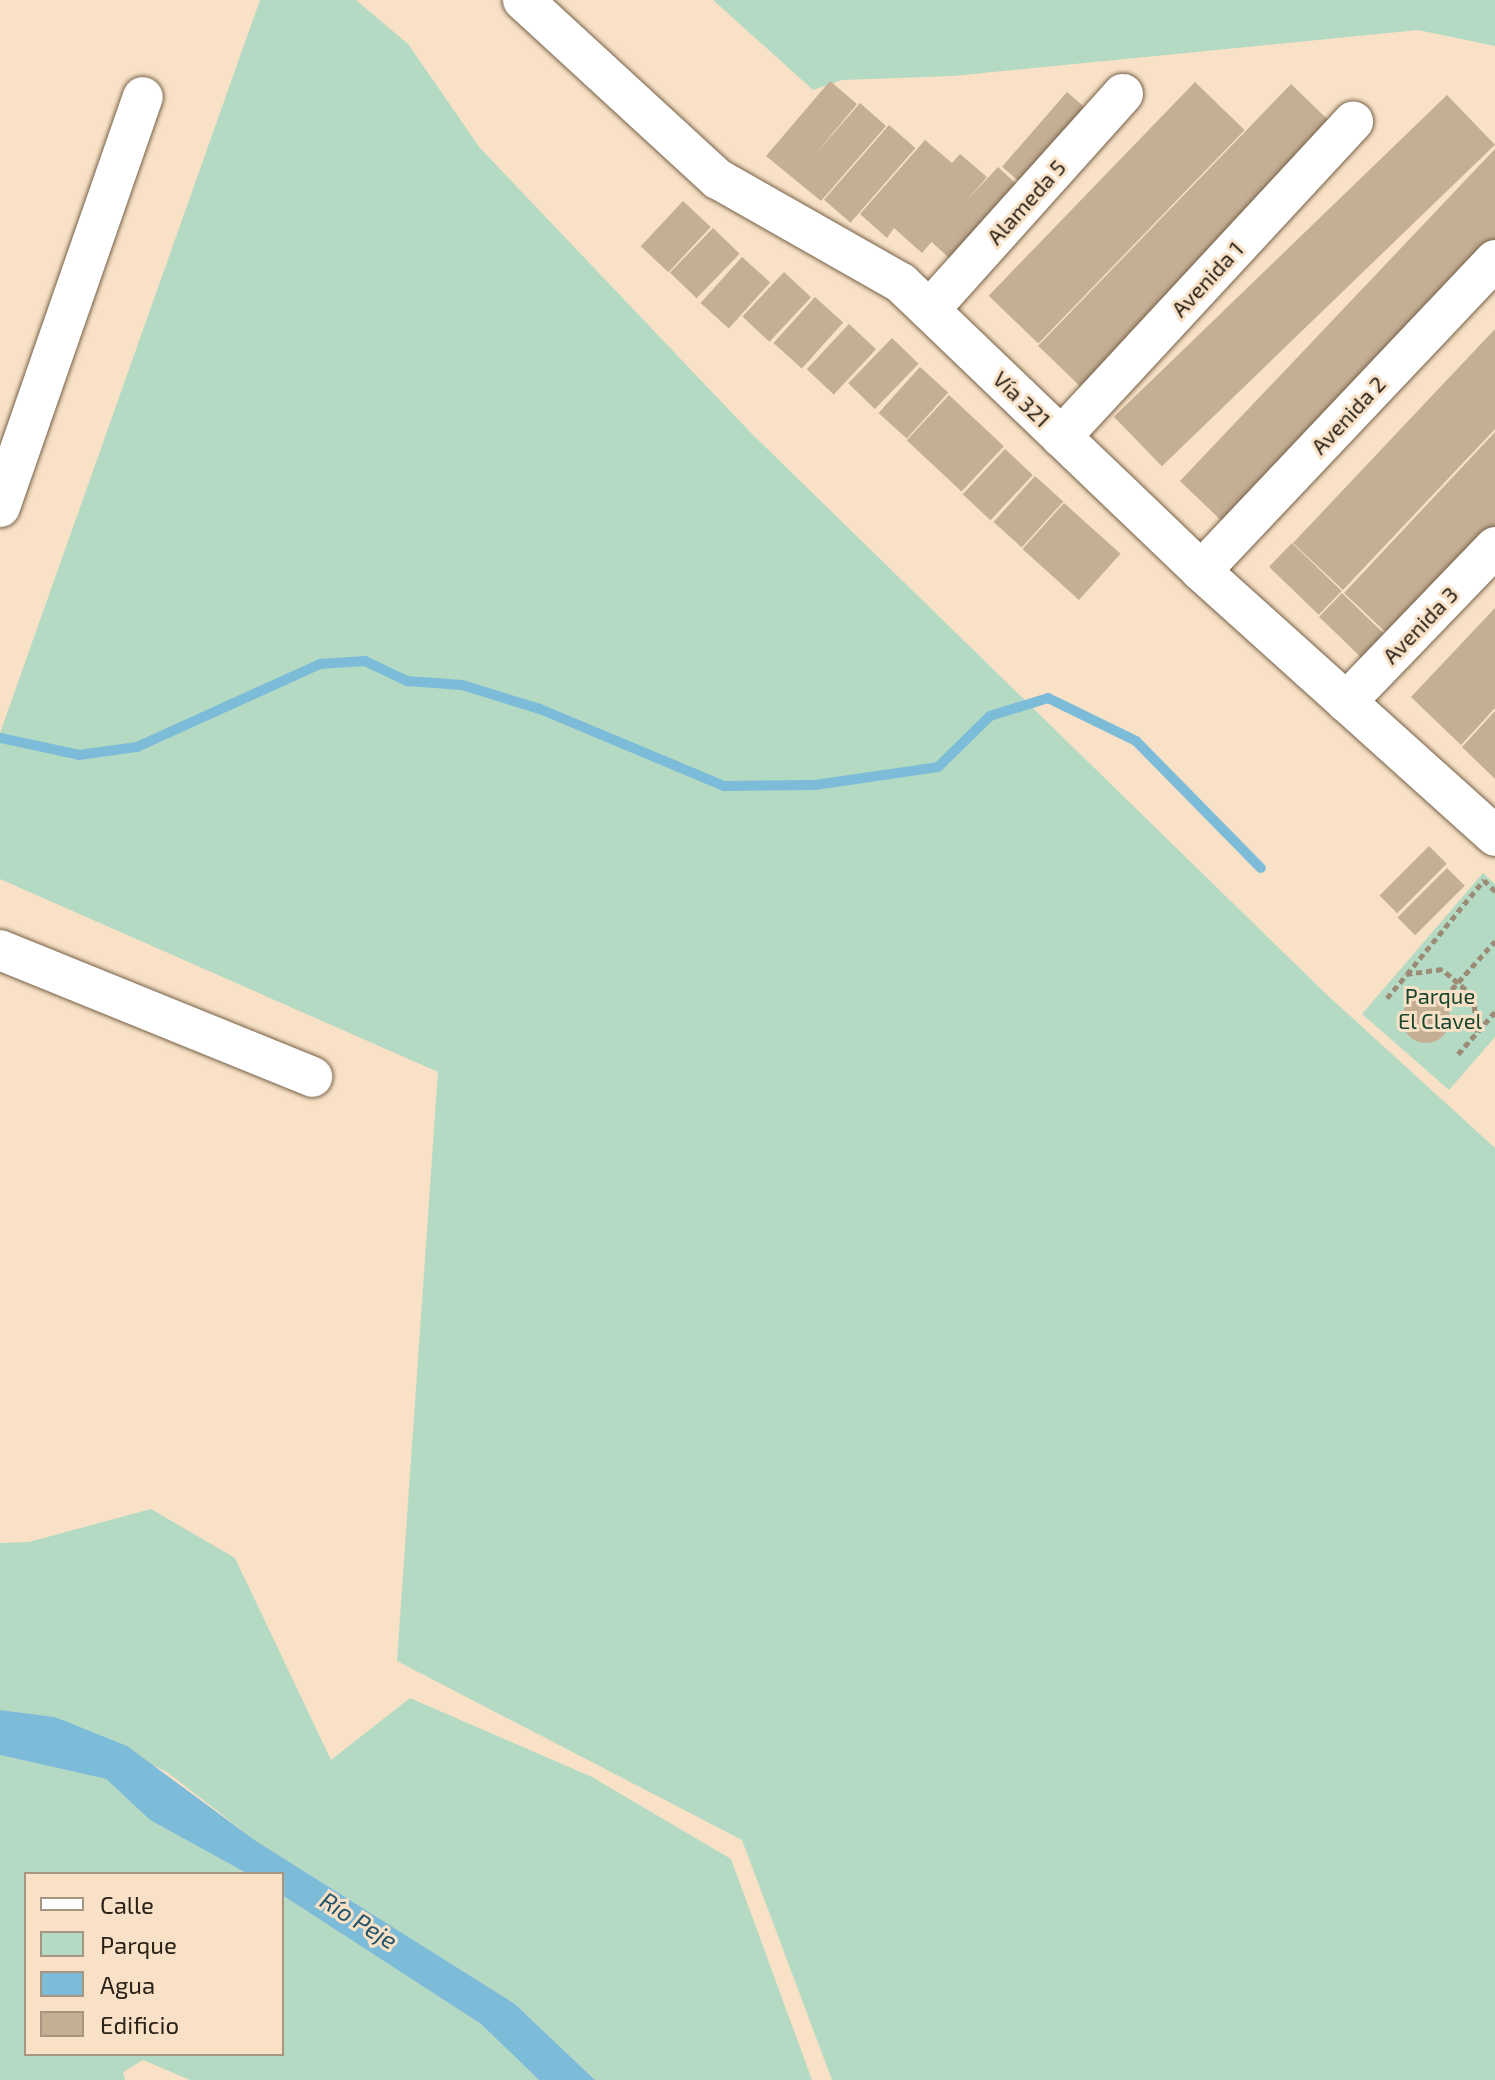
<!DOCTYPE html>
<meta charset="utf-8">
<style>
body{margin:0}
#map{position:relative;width:1495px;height:2080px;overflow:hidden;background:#f8e1c6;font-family:"Exo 2",sans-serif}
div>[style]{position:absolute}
.green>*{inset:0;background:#b4dac3}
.water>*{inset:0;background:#7cbcd9}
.stream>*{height:10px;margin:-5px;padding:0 5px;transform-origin:5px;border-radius:5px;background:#7cbcd9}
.building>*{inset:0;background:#c4ae94;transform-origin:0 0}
.round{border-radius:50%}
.path>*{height:5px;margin-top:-2.5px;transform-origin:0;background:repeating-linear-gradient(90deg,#9b8b77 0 6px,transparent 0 10px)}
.roads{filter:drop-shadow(0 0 2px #756149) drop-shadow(0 0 2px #756149)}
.minor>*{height:40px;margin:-20px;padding:0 20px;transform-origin:20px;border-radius:20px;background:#fff}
span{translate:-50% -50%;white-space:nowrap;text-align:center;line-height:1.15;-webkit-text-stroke:6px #f8e1c6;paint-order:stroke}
.street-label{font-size:22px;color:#2a2218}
.park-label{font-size:22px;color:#18462f}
.water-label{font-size:24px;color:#22556b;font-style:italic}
.legend{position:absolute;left:24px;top:1872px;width:260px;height:184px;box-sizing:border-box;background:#f8e1c6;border:2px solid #a69580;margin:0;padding:10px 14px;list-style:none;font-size:24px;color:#2a2218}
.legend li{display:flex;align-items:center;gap:16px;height:40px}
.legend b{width:40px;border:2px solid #a69580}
</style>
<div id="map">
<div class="green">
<i style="clip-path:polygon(260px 0,356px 0,408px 44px,480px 148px,751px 433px,1325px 993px,1495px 1148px,1495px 2080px,832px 2080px,742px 1840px,397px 1661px,438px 1072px,0 879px,0 733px)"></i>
<i style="clip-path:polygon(713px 0,1495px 0,1495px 46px,1418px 30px,953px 76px,842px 80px,813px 90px)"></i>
<i style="clip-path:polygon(1483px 873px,1495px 884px,1495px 1037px,1449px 1090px,1362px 1014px)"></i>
<i style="clip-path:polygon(151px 1509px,235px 1558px,331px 1760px,410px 1698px,592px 1777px,731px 1859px,812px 2080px,595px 2080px,515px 2004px,256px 1841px,167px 1772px,55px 1717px,0 1710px,0 1543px,29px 1542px)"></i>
<i style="clip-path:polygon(0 1755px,106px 1779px,150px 1820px,248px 1874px,26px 1874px,26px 2054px,282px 2054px,282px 1895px,481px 2024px,539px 2080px,190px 2080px,143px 2060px,123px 2072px,125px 2080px,0 2080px)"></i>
</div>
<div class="water">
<i style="clip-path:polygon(0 1710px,55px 1717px,127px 1746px,256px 1841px,515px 2004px,595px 2080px,539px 2080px,481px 2024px,282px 1895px,282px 1874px,248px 1874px,150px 1820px,106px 1779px,0 1755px)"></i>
</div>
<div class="stream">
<i style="left:0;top:738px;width:81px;rotate:12.1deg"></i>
<i style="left:79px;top:755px;width:59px;rotate:-7.9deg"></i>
<i style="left:137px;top:747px;width:201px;rotate:-24.4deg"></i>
<i style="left:320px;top:664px;width:45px;rotate:-3.8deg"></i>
<i style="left:365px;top:661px;width:47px;rotate:25.5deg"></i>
<i style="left:407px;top:681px;width:55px;rotate:4.2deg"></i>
<i style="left:462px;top:685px;width:82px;rotate:17.1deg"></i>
<i style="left:540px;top:709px;width:199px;rotate:22.7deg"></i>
<i style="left:724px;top:786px;width:91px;rotate:-0.6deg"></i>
<i style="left:815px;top:785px;width:124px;rotate:-8.3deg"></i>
<i style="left:938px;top:767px;width:73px;rotate:-44.4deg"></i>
<i style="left:990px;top:716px;width:61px;rotate:-17.2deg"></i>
<i style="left:1048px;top:698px;width:98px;rotate:26deg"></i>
<i style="left:1136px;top:741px;width:178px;rotate:45.5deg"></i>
</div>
<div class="building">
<i style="clip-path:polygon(830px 81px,857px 104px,812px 158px,860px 103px,886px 126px,821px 201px,766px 156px)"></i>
<i style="left:1195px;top:82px;width:69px;height:297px;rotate:44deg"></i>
<i style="left:1291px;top:84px;width:69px;height:364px;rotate:44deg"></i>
<i style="left:1067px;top:92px;width:35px;height:99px;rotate:41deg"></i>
<i style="left:1447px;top:95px;width:69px;height:463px;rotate:46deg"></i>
<i style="left:889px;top:125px;width:35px;height:99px;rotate:41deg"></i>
<i style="clip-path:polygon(925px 140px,952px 163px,960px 154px,987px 177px,922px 253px,894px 228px,887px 238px,860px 214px)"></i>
<i style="clip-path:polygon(1495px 149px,1495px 249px,1230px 529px,1180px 481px)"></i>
<i style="left:998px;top:167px;width:35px;height:100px;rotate:43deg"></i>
<i style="left:683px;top:201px;width:38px;height:62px;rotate:43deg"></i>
<i style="left:713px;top:228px;width:37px;height:62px;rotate:44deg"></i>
<i style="left:742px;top:257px;width:38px;height:62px;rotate:42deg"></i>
<i style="left:784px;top:272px;width:37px;height:61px;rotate:43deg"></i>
<i style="left:815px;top:297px;width:38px;height:62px;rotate:42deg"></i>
<i style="left:849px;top:324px;width:37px;height:62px;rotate:43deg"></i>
<i style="clip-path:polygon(1495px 329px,1495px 429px,1343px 590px,1293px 543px)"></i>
<i style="left:892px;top:338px;width:37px;height:63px;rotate:44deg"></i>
<i style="left:920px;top:367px;width:38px;height:62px;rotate:42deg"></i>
<i style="left:949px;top:395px;width:75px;height:62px;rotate:43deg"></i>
<i style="clip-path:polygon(1495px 432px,1495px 533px,1395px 641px,1344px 593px)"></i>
<i style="left:1005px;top:449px;width:38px;height:62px;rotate:43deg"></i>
<i style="left:1035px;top:476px;width:38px;height:62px;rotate:42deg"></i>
<i style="left:1064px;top:503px;width:76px;height:62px;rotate:42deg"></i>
<i style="left:1292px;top:543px;width:69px;height:33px;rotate:44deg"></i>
<i style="left:1342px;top:593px;width:69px;height:33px;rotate:44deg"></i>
<i style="clip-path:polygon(1495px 608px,1495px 708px,1461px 745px,1411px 697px)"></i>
<i style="clip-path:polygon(1495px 711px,1495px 779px,1462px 747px)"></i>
<i style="left:1429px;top:846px;width:25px;height:70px;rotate:45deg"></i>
<i style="left:1447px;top:868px;width:25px;height:70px;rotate:45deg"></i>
<i class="round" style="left:1402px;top:995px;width:48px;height:48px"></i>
</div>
<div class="path">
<i style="left:1445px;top:997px;width:75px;rotate:-48.2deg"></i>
<i style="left:1387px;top:998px;width:31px;rotate:-50deg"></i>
<i style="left:1477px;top:1032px;width:36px;rotate:-96deg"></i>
<i style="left:1473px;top:996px;width:41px;rotate:-138.9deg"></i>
<i style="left:1442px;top:969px;width:35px;rotate:172deg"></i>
<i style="left:1407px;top:974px;width:122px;rotate:-50.7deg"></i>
<i style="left:1484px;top:880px;width:16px;rotate:45deg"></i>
<i style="left:1458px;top:1054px;width:56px;rotate:-48.6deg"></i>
</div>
<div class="roads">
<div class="minor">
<i style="left:523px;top:0;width:265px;rotate:42.6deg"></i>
<i style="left:718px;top:179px;width:210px;rotate:29.6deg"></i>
<i style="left:901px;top:283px;width:416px;rotate:43.8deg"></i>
<i style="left:1201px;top:571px;width:396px;rotate:42deg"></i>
<i style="left:930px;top:309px;width:289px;rotate:-48.1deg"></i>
<i style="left:1061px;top:437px;width:430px;rotate:-47.2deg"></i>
<i style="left:0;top:507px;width:434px;rotate:-70.8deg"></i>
<i style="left:1201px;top:571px;width:428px;rotate:-46.6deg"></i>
<i style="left:1346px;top:702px;width:215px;rotate:-46.1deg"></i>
<i style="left:0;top:950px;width:337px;rotate:22.1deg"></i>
</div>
</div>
<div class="street-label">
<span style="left:1026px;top:202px;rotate:-48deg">Alameda 5</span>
<span style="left:1207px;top:279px;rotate:-47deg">Avenida 1</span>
<span style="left:1022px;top:399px;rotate:44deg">Vía 321</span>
<span style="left:1348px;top:415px;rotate:-47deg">Avenida 2</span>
<span style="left:1420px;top:625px;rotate:-46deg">Avenida 3</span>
</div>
<div class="park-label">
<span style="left:1440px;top:1008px">Parque<br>El Clavel</span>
</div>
<div class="water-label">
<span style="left:359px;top:1920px;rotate:32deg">Río Peje</span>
</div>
<ul class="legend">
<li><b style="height:10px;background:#fff"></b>Calle</li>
<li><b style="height:22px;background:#b4dac3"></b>Parque</li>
<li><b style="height:22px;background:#7cbcd9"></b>Agua</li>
<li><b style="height:22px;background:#c4ae94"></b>Edificio</li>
</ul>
</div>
